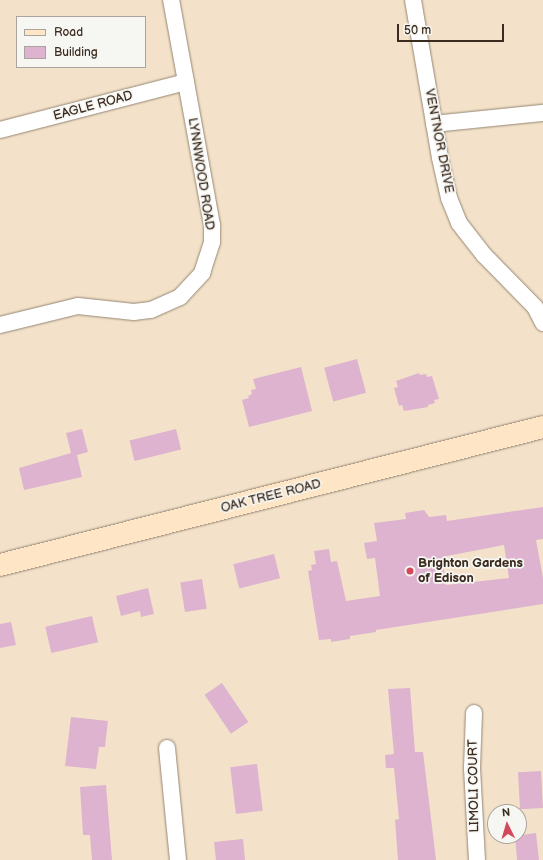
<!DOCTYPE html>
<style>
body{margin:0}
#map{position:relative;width:543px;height:860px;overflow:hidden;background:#f3e2c9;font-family:"Balsamiq Sans",sans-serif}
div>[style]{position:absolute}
.building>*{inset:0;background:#ddb3d0;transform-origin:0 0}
.roads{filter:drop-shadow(0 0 1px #978674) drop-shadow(0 0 1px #978674)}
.minor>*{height:16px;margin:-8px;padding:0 8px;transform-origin:8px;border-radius:8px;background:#fff}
.secondary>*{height:22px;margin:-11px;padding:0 11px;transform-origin:11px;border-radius:11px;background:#fde5c5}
.dots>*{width:11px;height:11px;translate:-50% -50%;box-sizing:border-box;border:2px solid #f6f6f2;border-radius:50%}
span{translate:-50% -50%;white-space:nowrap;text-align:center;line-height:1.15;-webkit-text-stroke:3.5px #f6f6f2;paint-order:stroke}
.street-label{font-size:13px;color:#3b2a1e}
.poi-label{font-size:13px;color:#3b2a1e;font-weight:700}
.left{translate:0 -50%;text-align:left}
.legend{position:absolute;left:16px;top:16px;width:130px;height:52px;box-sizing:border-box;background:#f6f6f2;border:1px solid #aba49d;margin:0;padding:5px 7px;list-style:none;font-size:12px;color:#3b2a1e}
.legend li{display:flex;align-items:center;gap:8px;height:20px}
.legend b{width:20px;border:1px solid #aba49d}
.north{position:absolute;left:487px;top:804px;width:40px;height:40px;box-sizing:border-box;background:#f6f6f2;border:1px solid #aba49d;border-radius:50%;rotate:355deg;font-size:11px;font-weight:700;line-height:16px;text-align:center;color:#3b2a1e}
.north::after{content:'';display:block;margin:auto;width:14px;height:18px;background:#d1495b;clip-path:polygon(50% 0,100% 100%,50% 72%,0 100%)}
.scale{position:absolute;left:397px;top:24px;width:107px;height:18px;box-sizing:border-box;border:2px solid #3b2a1e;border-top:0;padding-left:5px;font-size:12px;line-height:14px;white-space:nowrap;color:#3b2a1e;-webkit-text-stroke:3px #f6f6f2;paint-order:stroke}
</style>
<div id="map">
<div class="building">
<i style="left:357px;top:359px;width:35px;height:34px;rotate:75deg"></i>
<i style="clip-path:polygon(301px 367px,312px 411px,249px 427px,242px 400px,249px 398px,248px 396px,252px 394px,251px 390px,256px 389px,253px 379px)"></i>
<i style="clip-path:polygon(419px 373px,420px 375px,426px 374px,427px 377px,432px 376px,439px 399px,434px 400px,435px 403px,428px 405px,428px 407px,404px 411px,402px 405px,399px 406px,394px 388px,398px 387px,396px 381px)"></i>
<i style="clip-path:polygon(82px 429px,88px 452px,77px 455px,82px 477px,24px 490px,19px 468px,71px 453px,66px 433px)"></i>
<i style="left:176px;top:429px;width:21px;height:48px;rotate:76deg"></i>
<i style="clip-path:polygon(evenodd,543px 507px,543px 539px,536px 540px,543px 578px,543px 604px,376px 630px,376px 632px,350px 636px,350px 639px,331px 642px,331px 639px,319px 640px,308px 571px,312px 570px,311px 565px,316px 564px,314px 551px,329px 549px,331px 562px,337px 561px,346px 601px,380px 596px,375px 558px,367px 559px,364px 543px,377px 541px,374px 523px,406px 519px,405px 513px,424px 510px,429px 517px,446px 515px,447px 521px,543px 507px,504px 545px,509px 578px,446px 585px,442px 557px,504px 545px)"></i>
<i style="left:274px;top:554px;width:25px;height:42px;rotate:76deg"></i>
<i style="left:202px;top:579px;width:30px;height:22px;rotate:81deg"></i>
<i style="clip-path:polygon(148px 588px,154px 614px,141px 617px,140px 611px,121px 616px,116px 596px)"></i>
<i style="left:92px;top:616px;width:27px;height:48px;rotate:77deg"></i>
<i style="clip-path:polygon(11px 622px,16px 645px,0 648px,0 624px)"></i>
<i style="left:222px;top:683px;width:47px;height:21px;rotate:56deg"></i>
<i style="clip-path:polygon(410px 688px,415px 752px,423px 752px,436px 860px,398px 860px,395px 820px,399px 819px,394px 768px,386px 768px,385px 755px,394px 754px,388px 689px)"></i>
<i style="clip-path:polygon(71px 717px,108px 721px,105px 747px,99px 747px,96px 769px,65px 766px)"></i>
<i style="left:257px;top:764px;width:47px;height:27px;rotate:83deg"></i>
<i style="left:541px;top:771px;width:37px;height:23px;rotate:87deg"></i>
<i style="clip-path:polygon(106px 785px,112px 860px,92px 860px,90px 835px,83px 835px,80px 787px)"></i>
<i style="clip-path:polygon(536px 833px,539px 860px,517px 860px,515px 836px)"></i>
<i style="clip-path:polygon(243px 839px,245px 860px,216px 860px,214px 842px)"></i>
</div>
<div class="roads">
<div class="minor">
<i style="left:413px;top:0;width:160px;rotate:80.3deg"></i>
<i style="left:440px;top:158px;width:41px;rotate:77.3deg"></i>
<i style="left:449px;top:198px;width:27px;rotate:68deg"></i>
<i style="left:459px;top:223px;width:41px;rotate:52deg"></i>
<i style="left:484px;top:255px;width:73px;rotate:45.6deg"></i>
<i style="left:535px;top:307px;width:18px;rotate:63deg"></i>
<i style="left:434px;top:124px;width:110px;rotate:-5.8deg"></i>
<i style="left:0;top:130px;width:192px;rotate:-14.5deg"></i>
<i style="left:0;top:325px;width:80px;rotate:-13.7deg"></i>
<i style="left:78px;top:306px;width:56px;rotate:6.1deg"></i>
<i style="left:134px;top:312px;width:17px;rotate:-7deg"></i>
<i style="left:151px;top:310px;width:32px;rotate:-24deg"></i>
<i style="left:180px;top:297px;width:33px;rotate:-47deg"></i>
<i style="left:202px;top:273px;width:33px;rotate:-72deg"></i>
<i style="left:212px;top:242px;width:17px;rotate:-90deg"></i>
<i style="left:212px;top:225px;width:229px;rotate:-100.3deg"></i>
<i style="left:474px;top:713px;width:55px;rotate:92.1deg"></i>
<i style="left:472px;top:768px;width:92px;rotate:86.9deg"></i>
<i style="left:167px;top:748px;width:113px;rotate:84.4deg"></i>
</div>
<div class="secondary">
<i style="left:0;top:565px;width:560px;rotate:-14.26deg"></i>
</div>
</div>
<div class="dots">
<i style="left:410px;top:571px;background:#d1495b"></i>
</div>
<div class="street-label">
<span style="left:93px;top:106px;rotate:-15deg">EAGLE ROAD</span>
<span style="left:439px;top:141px;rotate:79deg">VENTNOR DRIVE</span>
<span style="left:201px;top:174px;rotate:81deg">LYNNWOOD ROAD</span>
<span style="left:271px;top:496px;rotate:-14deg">OAK TREE ROAD</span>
<span style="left:474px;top:786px;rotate:-91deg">LIMOLI COURT</span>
</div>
<div class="poi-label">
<span class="left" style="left:418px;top:571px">Brighton Gardens<br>of Edison</span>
</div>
<ul class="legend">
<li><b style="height:5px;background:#fde5c5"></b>Road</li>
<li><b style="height:11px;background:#ddb3d0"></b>Building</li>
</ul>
<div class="north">N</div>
<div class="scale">50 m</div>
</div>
